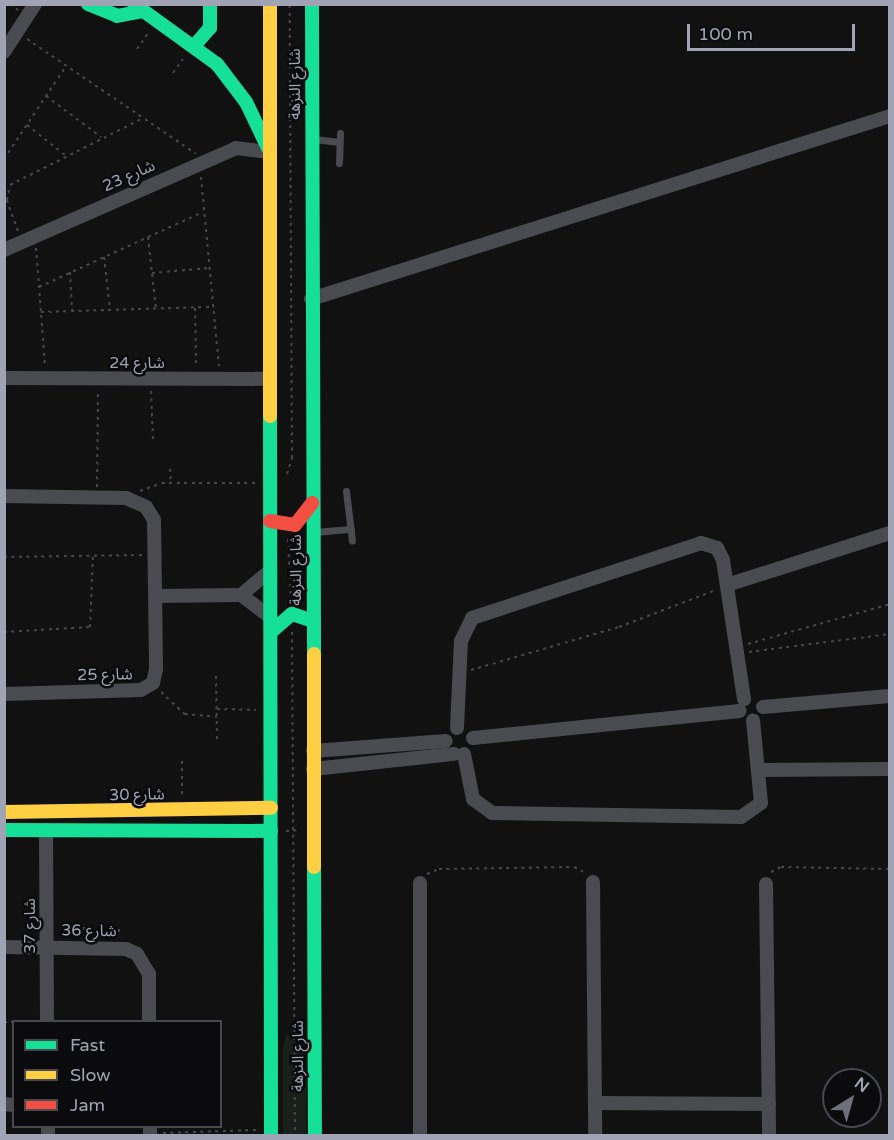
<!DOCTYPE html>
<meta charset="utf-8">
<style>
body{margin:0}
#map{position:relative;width:894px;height:1140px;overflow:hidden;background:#111;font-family:"Varela Round","Noto Sans Arabic",sans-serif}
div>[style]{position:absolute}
.green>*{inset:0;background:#19201b}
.path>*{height:2px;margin-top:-1px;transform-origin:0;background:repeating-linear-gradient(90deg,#46474c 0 3px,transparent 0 7.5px)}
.lane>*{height:7px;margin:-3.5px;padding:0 3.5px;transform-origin:3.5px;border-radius:3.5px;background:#4a4b51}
.street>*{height:14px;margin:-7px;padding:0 7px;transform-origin:7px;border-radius:7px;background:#4a4b51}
.fast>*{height:14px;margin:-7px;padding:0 7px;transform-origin:7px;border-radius:7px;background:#16e098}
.slow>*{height:14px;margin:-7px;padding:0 7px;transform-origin:7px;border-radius:7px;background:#ffcf43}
.jam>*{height:14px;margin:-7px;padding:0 7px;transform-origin:7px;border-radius:7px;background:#f24e42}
span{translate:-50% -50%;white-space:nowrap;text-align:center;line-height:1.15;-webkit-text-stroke:5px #0b0b0d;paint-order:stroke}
.street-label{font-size:16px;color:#a0a3b4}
.frame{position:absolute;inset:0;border:6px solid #a0a3b4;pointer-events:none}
.legend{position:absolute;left:12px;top:1020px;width:210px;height:108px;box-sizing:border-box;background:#0b0b0d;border:2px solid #474850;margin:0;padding:8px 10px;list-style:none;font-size:18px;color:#a0a3b4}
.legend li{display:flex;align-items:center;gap:12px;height:30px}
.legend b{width:30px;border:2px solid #474850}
.north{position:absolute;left:822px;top:1068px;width:60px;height:60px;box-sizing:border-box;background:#0b0b0d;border:2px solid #474850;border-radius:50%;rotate:37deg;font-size:16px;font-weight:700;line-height:24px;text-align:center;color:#a0a3b4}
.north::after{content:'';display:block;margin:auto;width:21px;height:27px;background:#6e707b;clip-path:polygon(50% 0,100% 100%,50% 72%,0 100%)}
.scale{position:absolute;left:687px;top:24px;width:168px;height:27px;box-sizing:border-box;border:3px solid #a0a3b4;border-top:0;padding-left:8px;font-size:18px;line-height:21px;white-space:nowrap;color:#a0a3b4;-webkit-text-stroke:4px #0b0b0d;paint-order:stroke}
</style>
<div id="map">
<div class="green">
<i style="clip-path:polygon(293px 1034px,306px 1049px,306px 1135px,283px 1136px,283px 1048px,286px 1035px)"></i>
</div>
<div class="path">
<i style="left:10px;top:4px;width:10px;rotate:37deg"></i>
<i style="left:27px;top:39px;width:204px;rotate:34.2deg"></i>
<i style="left:137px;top:49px;width:21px;rotate:-55deg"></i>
<i style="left:173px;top:73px;width:17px;rotate:-54deg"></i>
<i style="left:46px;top:96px;width:69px;rotate:36.7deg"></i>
<i style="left:27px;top:125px;width:48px;rotate:38.3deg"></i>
<i style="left:4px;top:159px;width:112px;rotate:-56.3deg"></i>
<i style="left:201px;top:177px;width:190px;rotate:84.6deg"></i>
<i style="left:18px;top:231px;width:33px;rotate:-110deg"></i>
<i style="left:7px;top:200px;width:15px;rotate:-79deg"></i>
<i style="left:10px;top:185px;width:149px;rotate:-26.7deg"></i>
<i style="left:148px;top:237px;width:72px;rotate:83.7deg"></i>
<i style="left:36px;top:248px;width:117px;rotate:85.6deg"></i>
<i style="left:104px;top:257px;width:53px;rotate:83.5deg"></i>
<i style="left:70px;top:272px;width:39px;rotate:87deg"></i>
<i style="left:152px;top:273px;width:57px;rotate:-5deg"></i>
<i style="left:39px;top:287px;width:180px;rotate:-24.6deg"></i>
<i style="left:195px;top:308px;width:59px;rotate:89deg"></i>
<i style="left:41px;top:312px;width:173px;rotate:-1.7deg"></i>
<i style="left:151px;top:391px;width:48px;rotate:87.6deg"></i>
<i style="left:170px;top:469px;width:14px;rotate:86deg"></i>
<i style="left:287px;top:474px;width:17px;rotate:-73deg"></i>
<i style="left:292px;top:458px;width:454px;rotate:-90.3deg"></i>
<i style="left:97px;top:487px;width:96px;rotate:-89.4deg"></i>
<i style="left:140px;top:491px;width:23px;rotate:-20deg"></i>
<i style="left:162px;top:483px;width:93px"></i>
<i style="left:288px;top:539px;width:61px;rotate:87.2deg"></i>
<i style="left:4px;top:557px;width:139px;rotate:-0.8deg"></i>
<i style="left:4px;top:632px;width:86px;rotate:-3.3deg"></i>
<i style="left:90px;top:627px;width:71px;rotate:-87.6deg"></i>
<i style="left:292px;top:632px;width:504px;rotate:89.66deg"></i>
<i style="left:748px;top:644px;width:148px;rotate:-15.7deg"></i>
<i style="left:749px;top:652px;width:142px;rotate:-7.3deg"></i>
<i style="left:471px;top:670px;width:154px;rotate:-16.2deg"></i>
<i style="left:619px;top:627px;width:104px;rotate:-20.9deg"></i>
<i style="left:216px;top:676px;width:66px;rotate:89.1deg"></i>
<i style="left:161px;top:692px;width:33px;rotate:43deg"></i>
<i style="left:185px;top:714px;width:32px;rotate:5deg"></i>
<i style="left:217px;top:709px;width:39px;rotate:1deg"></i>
<i style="left:182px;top:761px;width:34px;rotate:90deg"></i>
<i style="left:286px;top:831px;width:15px;rotate:-4deg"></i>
<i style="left:771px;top:872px;width:11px;rotate:-27deg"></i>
<i style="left:781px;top:867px;width:109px;rotate:1.1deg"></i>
<i style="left:427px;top:874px;width:13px;rotate:-23deg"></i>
<i style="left:439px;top:869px;width:135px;rotate:-0.8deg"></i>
<i style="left:574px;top:867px;width:13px;rotate:27deg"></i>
<i style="left:84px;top:927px;width:9px;rotate:90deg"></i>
<i style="left:119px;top:929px;width:8px;rotate:90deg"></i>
<i style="left:4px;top:1022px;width:10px"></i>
<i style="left:197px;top:1022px;width:19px"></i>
<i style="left:163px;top:1133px;width:93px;rotate:-1.8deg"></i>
</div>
<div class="lane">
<i style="left:314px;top:139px;width:25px;rotate:7deg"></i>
<i style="left:339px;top:163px;width:30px;rotate:-88deg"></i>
<i style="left:346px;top:491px;width:50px;rotate:83.2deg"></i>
<i style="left:315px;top:532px;width:36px;rotate:-5deg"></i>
</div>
<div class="street">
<i style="left:4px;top:52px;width:57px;rotate:-57.1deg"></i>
<i style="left:4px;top:250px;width:253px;rotate:-23.7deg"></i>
<i style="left:236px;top:148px;width:34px;rotate:7deg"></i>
<i style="left:311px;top:299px;width:607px;rotate:-17.54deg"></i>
<i style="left:4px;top:378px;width:266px;rotate:0.2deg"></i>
<i style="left:4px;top:496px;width:122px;rotate:0.9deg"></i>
<i style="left:126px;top:498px;width:22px;rotate:24deg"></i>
<i style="left:146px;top:507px;width:15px;rotate:58deg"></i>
<i style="left:154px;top:520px;width:149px;rotate:89.2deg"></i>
<i style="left:156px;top:669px;width:14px;rotate:102deg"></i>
<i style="left:153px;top:683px;width:14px;rotate:150deg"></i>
<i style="left:141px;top:690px;width:137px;rotate:178.3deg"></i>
<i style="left:727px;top:585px;width:171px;rotate:-17.7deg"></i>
<i style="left:241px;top:595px;width:36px;rotate:37deg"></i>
<i style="left:155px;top:596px;width:86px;rotate:-0.7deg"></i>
<i style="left:241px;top:595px;width:38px;rotate:-40deg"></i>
<i style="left:763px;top:707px;width:127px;rotate:-5deg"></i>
<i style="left:457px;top:728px;width:87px;rotate:-87.4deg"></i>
<i style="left:461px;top:641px;width:25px;rotate:-64deg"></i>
<i style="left:472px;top:618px;width:241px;rotate:-18.1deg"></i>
<i style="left:701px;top:543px;width:17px;rotate:17deg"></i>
<i style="left:717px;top:548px;width:13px;rotate:63deg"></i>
<i style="left:723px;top:560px;width:141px;rotate:81.4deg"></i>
<i style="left:473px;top:738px;width:268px;rotate:-5.8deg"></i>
<i style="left:313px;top:751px;width:133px;rotate:-4.3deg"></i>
<i style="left:464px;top:754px;width:46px;rotate:78.7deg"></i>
<i style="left:473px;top:799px;width:24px;rotate:36deg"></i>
<i style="left:492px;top:813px;width:249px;rotate:0.9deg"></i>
<i style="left:741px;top:817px;width:24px;rotate:-35deg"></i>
<i style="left:761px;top:803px;width:83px;rotate:-95.5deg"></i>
<i style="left:313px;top:769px;width:142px;rotate:-6.1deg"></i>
<i style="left:759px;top:770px;width:131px;rotate:-0.4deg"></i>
<i style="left:46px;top:830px;width:192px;rotate:89.7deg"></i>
<i style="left:593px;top:882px;width:254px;rotate:89.5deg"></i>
<i style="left:420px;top:883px;width:253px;rotate:90deg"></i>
<i style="left:766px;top:884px;width:252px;rotate:89.3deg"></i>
<i style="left:4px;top:947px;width:122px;rotate:0.9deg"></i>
<i style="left:126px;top:949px;width:12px;rotate:24deg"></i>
<i style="left:137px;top:954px;width:23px;rotate:59deg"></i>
<i style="left:149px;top:974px;width:48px;rotate:90deg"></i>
<i style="left:595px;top:1103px;width:174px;rotate:0.3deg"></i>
<i style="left:4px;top:1104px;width:10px;rotate:6deg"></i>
<i style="left:48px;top:1126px;width:10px;rotate:90deg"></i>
<i style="left:150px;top:1126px;width:10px;rotate:90deg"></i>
</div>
<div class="fast">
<i style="left:88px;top:4px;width:31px;rotate:22deg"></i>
<i style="left:117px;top:16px;width:26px;rotate:-11deg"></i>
<i style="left:134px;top:4px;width:102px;rotate:35.9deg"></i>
<i style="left:217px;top:64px;width:48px;rotate:52.7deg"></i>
<i style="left:246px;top:102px;width:51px;rotate:64.4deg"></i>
<i style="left:312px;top:4px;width:650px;rotate:89.82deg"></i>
<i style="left:195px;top:45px;width:23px;rotate:-49deg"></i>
<i style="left:210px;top:28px;width:24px;rotate:-90deg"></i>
<i style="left:270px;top:416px;width:720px;rotate:89.92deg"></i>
<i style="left:271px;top:632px;width:28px;rotate:-41deg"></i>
<i style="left:292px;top:614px;width:22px;rotate:18deg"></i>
<i style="left:4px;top:830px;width:267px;rotate:0.2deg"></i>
<i style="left:314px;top:867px;width:269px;rotate:89.8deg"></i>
</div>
<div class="slow">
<i style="left:270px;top:4px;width:412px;rotate:90deg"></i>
<i style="left:314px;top:654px;width:213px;rotate:90deg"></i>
<i style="left:4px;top:812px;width:267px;rotate:-0.9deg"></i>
</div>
<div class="jam">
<i style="left:270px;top:521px;width:25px;rotate:9deg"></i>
<i style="left:295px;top:525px;width:28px;rotate:-52deg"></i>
</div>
<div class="street-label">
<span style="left:295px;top:84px;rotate:-90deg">شارع النزهة</span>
<span style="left:129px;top:176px;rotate:-24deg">شارع 23</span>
<span style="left:137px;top:363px">شارع 24</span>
<span style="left:296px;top:570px;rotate:-90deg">شارع النزهة</span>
<span style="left:105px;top:675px;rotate:-1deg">شارع 25</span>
<span style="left:137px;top:795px;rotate:-1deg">شارع 30</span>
<span style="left:30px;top:926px;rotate:-90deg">شارع 37</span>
<span style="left:89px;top:931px;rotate:1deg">شارع 36</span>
<span style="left:298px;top:1056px;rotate:-90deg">شارع النزهة</span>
</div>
<div class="frame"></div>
<ul class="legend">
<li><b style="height:8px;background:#16e098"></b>Fast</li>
<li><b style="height:8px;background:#ffcf43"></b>Slow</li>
<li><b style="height:8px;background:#f24e42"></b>Jam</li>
</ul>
<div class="north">N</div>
<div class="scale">100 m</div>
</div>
